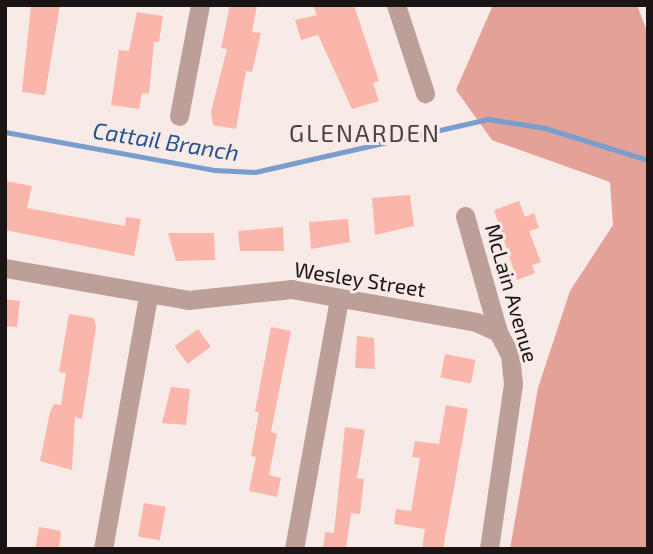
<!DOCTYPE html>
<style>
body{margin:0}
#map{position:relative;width:653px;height:554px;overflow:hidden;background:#f8eae7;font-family:"Exo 2",sans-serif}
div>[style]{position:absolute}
.forest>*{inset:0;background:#e3a197}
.stream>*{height:5px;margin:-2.5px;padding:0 2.5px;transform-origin:2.5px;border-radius:2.5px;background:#799dcc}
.building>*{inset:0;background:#fab6ab;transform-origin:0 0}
.street>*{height:19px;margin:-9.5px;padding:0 9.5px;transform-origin:9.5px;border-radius:9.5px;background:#bd9f9a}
span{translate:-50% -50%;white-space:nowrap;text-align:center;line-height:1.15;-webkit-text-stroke:6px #f8eae7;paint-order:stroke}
.street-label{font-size:21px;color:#1a1514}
.water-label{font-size:23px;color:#25538f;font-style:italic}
.quarter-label{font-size:24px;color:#4b403e;letter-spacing:2px}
.frame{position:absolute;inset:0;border:7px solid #1a1514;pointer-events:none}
</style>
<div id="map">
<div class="forest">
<i style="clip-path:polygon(493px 5px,637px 5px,648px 34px,648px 549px,510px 549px,538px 388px,570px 291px,613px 225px,610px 182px,492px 140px,456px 90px)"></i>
</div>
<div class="stream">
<i style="left:5px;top:132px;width:212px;rotate:10.3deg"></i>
<i style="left:214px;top:170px;width:41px;rotate:2.8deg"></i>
<i style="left:255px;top:172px;width:239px;rotate:-12.8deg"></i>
<i style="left:488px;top:119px;width:58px;rotate:9deg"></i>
<i style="left:545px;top:128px;width:108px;rotate:17.3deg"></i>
</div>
<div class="building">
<i style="clip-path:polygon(31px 5px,60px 5px,45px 95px,22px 92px)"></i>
<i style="clip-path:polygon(230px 5px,257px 5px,252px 32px,261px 33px,252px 72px,246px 71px,236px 129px,213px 125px,211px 112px,227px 49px,221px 48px)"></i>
<i style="clip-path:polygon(313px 5px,354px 5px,379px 81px,373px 83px,379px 101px,352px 109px,318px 35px,301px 40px,295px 20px,317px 15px)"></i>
<i style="clip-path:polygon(137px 12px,163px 16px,159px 42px,154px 42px,149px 94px,142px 93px,139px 109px,111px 105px,119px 50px,129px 51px)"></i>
<i style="clip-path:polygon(5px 181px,32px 186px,27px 208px,125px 226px,126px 217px,141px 219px,134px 256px,5px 230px)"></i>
<i style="clip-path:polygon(410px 195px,414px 226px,375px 235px,372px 198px)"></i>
<i style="clip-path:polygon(519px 201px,525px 217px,534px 213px,539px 228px,529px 231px,541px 262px,532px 265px,535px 273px,517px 280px,494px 210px)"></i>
<i style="clip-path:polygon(348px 219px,350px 242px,311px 249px,309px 222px)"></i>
<i style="clip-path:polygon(283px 227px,284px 251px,240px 251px,238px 231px)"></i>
<i style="clip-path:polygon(168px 233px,214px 233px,215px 260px,176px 261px)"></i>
<i style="clip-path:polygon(5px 299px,20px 301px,17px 327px,5px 326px)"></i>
<i style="clip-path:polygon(69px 314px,94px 318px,96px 327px,82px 419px,75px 417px,72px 470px,40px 461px,50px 412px,54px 404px,61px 405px,66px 373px,59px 372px)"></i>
<i style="clip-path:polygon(271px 327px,291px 331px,271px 432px,277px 434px,269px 475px,281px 478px,277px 497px,249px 491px,256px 457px,251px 456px,259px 412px,255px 412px)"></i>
<i style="left:198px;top:329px;width:22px;height:29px;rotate:54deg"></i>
<i style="clip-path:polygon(357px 336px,374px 338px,375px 369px,355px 368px)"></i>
<i style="left:445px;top:354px;width:31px;height:24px;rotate:11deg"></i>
<i style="clip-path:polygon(171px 387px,190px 389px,186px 425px,162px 423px)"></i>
<i style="clip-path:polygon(446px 405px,468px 409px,443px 549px,422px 549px,425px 529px,394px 524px,396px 509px,411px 511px,420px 458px,412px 457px,415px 441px,439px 444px)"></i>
<i style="clip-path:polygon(345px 427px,365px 430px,357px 478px,364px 479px,360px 514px,351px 513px,346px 549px,323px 549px,325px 532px,334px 533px)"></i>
<i style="left:144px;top:503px;width:22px;height:34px;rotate:10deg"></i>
<i style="clip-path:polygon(39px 527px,61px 531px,59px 549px,35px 549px)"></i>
</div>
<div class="street">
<i style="left:396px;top:5px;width:93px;rotate:71.8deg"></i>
<i style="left:179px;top:116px;width:113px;rotate:-79.3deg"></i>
<i style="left:465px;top:216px;width:121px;rotate:74.1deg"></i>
<i style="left:498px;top:332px;width:26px;rotate:62deg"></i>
<i style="left:510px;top:355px;width:29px;rotate:84deg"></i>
<i style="left:513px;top:384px;width:167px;rotate:98.3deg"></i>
<i style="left:5px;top:268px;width:186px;rotate:9.9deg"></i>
<i style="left:188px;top:300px;width:104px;rotate:-6.1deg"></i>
<i style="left:291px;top:289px;width:188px;rotate:10.1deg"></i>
<i style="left:476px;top:322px;width:24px;rotate:24deg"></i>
<i style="left:103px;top:549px;width:257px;rotate:-79.9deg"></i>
<i style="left:294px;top:549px;width:255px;rotate:-79.8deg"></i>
</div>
<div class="street-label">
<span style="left:360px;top:279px;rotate:9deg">Wesley Street</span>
<span style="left:512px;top:293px;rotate:74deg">McLain Avenue</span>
</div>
<div class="water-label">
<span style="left:166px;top:141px;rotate:9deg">Cattail Branch</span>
</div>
<div class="quarter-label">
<span style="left:365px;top:133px">GLENARDEN</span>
</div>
<div class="frame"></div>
</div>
